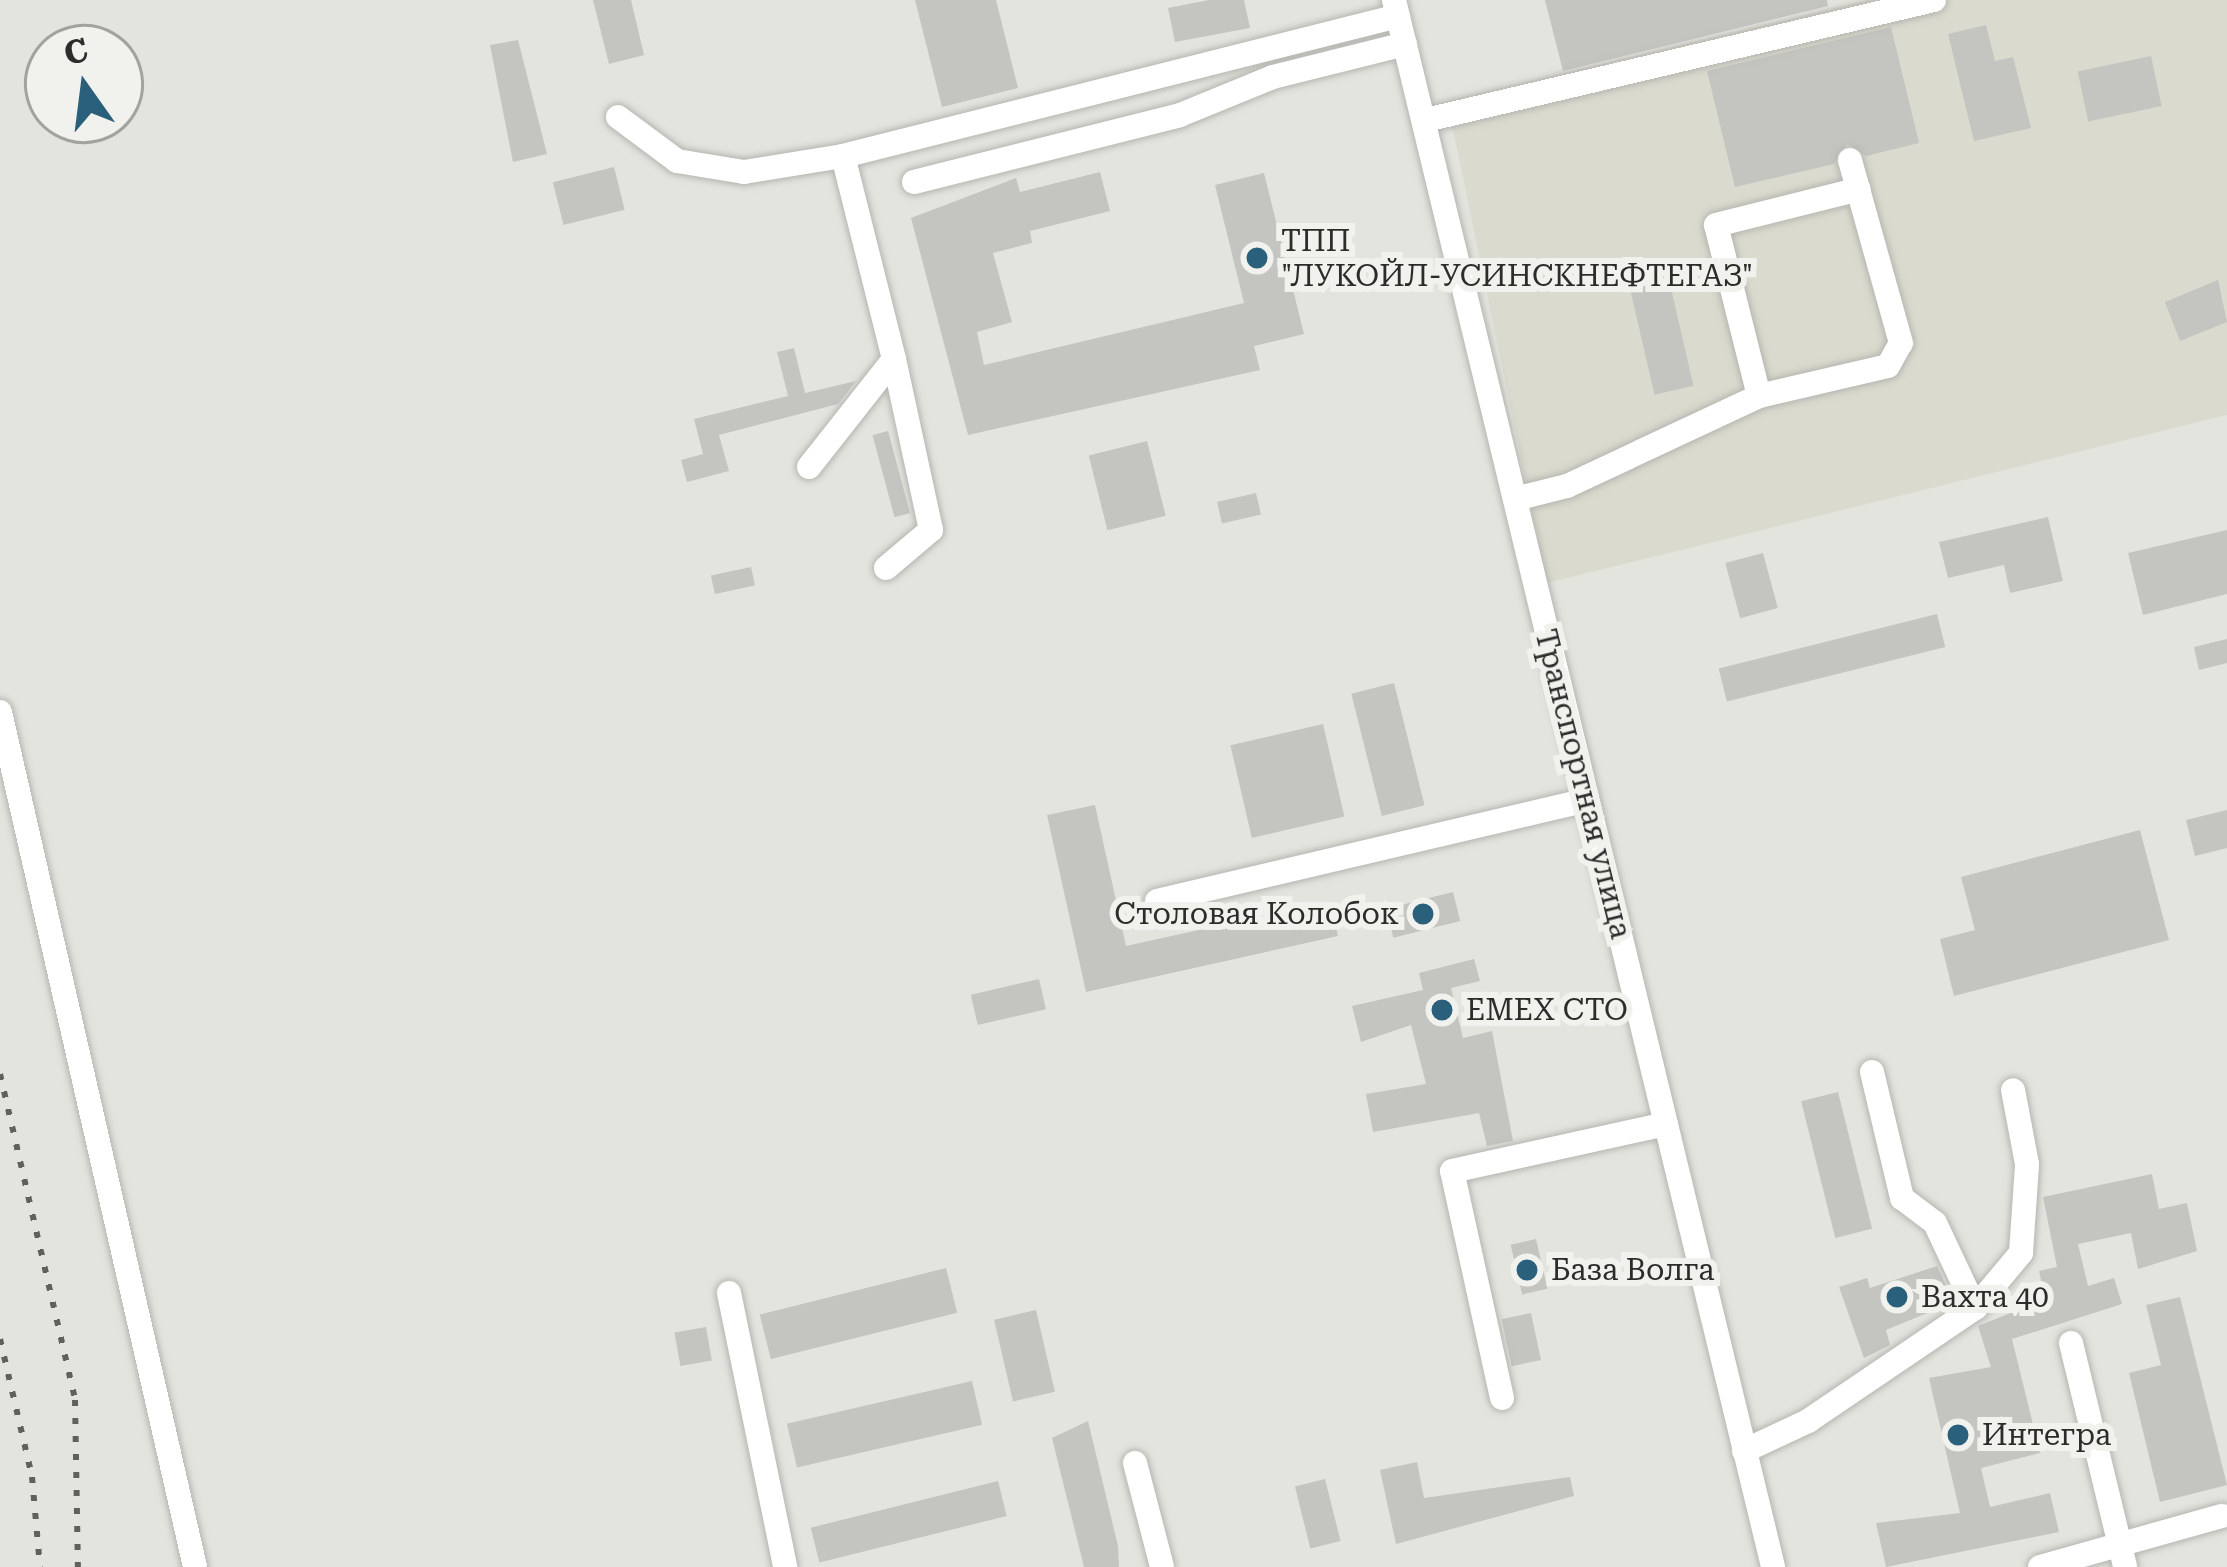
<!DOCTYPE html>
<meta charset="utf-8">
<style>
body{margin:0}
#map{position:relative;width:2227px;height:1567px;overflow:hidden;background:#e4e4df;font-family:"Roboto Serif",serif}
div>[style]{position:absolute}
.built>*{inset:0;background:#dadace}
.building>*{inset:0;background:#c4c4c0;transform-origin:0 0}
.roads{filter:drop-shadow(0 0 3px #b6b6b1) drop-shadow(0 0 3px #b6b6b1)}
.minor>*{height:24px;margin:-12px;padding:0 12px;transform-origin:12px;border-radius:12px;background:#fff}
.rail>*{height:6px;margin-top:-3px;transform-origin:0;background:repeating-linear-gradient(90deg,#60605d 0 6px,transparent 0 18px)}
.dots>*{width:33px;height:33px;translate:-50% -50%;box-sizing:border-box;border:6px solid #f1f1ed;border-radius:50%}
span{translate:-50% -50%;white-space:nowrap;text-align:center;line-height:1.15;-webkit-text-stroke:12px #f1f1ed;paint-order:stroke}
.poi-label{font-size:30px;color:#2c2c2a}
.left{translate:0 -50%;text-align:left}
.right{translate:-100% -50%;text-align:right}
.street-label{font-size:30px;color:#2c2c2a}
.north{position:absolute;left:24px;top:24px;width:120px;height:120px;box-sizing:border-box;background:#f1f1ed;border:3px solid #a2a29f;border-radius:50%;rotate:346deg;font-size:33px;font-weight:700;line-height:48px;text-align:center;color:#2c2c2a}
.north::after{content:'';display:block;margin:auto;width:42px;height:54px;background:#2a607b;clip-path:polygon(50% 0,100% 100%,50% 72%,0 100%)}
</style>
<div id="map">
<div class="built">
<i style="clip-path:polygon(1867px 0,2227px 0,2227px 415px,1547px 583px,1447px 101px)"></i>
</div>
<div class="building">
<i style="clip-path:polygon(593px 0,631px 0,644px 55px,609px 64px)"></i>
<i style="clip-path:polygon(915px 0,996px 0,1018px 88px,942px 107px)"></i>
<i style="clip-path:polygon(1209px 0,1244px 0,1250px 28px,1175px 42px,1168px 8px)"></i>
<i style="clip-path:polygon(1545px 0,1827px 0,1828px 6px,1563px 71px)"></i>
<i style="clip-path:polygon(1986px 25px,1995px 61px,2013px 57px,2031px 128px,1974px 141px,1948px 34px)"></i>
<i style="clip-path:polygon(1891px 27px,1919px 143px,1866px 156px,1847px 144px,1834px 164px,1735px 187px,1707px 71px)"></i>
<i style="clip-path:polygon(518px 40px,547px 154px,513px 162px,490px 45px)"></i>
<i style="left:2151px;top:56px;width:51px;height:75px;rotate:78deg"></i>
<i style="left:614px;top:167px;width:44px;height:63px;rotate:76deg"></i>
<i style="clip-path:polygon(1100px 172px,1110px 211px,1030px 231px,1032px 243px,993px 253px,1012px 322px,977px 332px,984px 365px,1244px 303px,1215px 185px,1264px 173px,1304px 334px,1254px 346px,1260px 370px,968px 435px,911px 218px,1016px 178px,1020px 192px)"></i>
<i style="left:1664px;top:258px;width:131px;height:40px;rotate:77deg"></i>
<i style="clip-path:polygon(2218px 280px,2227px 322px,2180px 341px,2165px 302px)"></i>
<i style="clip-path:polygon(794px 348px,805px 393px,856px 381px,838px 404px,719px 435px,729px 471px,687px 482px,681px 460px,703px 454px,694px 419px,788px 396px,777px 352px)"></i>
<i style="left:888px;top:431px;width:85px;height:16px;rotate:75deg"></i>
<i style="left:1147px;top:441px;width:77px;height:60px;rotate:76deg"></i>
<i style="left:1256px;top:493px;width:22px;height:40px;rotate:77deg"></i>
<i style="clip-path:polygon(2048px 517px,2063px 581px,2010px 593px,2004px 565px,1948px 578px,1939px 542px)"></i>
<i style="clip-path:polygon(2227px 530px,2227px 594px,2143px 615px,2128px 553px)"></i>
<i style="left:1763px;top:553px;width:57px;height:39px;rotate:75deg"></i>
<i style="left:751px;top:567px;width:19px;height:41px;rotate:78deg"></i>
<i style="left:1937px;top:614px;width:34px;height:225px;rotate:76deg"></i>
<i style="clip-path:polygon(2227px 639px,2227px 663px,2199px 670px,2194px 647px)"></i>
<i style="left:1394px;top:683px;width:126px;height:44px;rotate:76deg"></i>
<i style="left:1323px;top:724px;width:95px;height:95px;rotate:77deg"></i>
<i style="clip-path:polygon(1095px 805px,1126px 946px,1286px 911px,1288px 920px,1332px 910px,1338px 936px,1086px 992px,1047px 815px)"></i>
<i style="clip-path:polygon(2227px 810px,2227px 848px,2195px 856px,2186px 820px)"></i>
<i style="clip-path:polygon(2140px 830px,2169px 940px,1954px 996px,1940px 939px,1975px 930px,1961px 877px)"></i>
<i style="left:1453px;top:892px;width:30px;height:69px;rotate:76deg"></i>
<i style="clip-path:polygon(1474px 959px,1480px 981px,1451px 988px,1463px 1038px,1492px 1031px,1513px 1141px,1487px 1146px,1479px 1113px,1373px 1132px,1366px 1094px,1426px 1084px,1411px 1025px,1361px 1042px,1352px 1006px,1423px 990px,1419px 973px)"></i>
<i style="left:1039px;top:979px;width:31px;height:70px;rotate:77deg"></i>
<i style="left:1838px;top:1092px;width:141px;height:38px;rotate:76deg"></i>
<i style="clip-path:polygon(2152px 1174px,2159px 1209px,2187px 1203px,2197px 1251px,2138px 1269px,2131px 1233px,2078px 1244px,2088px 1286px,2114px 1278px,2122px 1304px,2012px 1339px,2040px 1453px,1981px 1468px,1990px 1507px,2050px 1493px,2059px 1532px,1886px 1567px,1876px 1523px,1960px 1513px,1929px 1378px,1991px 1367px,1978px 1326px,2045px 1299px,2039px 1271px,2057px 1267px,2043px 1197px)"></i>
<i style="left:1536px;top:1239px;width:51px;height:26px;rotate:77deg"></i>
<i style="clip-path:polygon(1937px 1266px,1954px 1302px,1886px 1330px,1890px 1345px,1864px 1358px,1839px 1287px,1867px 1278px,1870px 1288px)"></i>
<i style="left:946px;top:1268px;width:46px;height:192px;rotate:76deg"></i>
<i style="clip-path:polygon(2180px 1297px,2227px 1485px,2160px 1502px,2129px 1373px,2161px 1365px,2146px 1305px)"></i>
<i style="left:1036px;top:1310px;width:84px;height:43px;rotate:77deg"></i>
<i style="left:1531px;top:1313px;width:48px;height:30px;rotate:78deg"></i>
<i style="left:706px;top:1327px;width:34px;height:32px;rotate:80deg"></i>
<i style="left:972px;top:1381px;width:45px;height:190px;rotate:77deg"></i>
<i style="clip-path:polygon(1088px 1421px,1118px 1546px,1119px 1567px,1084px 1567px,1052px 1438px)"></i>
<i style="clip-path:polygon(1417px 1462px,1424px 1498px,1570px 1477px,1574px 1496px,1396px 1544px,1380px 1470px)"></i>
<i style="left:1325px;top:1479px;width:64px;height:31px;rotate:76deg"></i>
<i style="left:998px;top:1481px;width:36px;height:193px;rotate:76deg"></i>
</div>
<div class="roads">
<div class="minor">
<i style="left:1394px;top:0;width:1612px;rotate:76.4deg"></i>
<i style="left:618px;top:117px;width:74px;rotate:36.7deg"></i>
<i style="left:677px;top:161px;width:68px;rotate:9.3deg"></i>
<i style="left:744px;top:172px;width:100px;rotate:-9.2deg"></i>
<i style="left:843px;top:156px;width:572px;rotate:-14.16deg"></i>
<i style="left:1426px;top:120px;width:522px;rotate:-13.29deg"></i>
<i style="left:914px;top:182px;width:274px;rotate:-14.1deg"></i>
<i style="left:1180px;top:115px;width:100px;rotate:-22.2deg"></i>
<i style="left:1273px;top:77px;width:136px;rotate:-14deg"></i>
<i style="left:1759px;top:396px;width:176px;rotate:-104.1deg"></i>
<i style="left:1716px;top:225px;width:147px;rotate:-14.1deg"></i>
<i style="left:809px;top:467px;width:137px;rotate:-51.8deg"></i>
<i style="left:894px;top:359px;width:209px;rotate:-104.1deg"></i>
<i style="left:1515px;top:499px;width:54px;rotate:-14deg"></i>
<i style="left:1567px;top:486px;width:212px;rotate:-25.1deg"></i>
<i style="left:1759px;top:396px;width:132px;rotate:-13.1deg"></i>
<i style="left:1888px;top:366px;width:26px;rotate:-61deg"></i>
<i style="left:1901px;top:343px;width:190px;rotate:-105.6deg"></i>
<i style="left:886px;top:568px;width:59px;rotate:-40.2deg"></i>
<i style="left:931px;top:530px;width:175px;rotate:-102.2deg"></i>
<i style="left:0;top:712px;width:877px;rotate:77.15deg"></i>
<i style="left:1157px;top:901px;width:441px;rotate:-13.2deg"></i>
<i style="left:1872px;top:1072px;width:130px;rotate:76.6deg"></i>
<i style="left:1902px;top:1198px;width:41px;rotate:37.1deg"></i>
<i style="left:1935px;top:1223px;width:94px;rotate:64.8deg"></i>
<i style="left:729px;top:1293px;width:280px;rotate:78.4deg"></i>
<i style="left:2071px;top:1343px;width:230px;rotate:76.4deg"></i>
<i style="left:1502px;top:1398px;width:232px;rotate:-102.4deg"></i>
<i style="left:1452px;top:1171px;width:219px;rotate:-12.4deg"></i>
<i style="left:1744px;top:1451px;width:71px;rotate:-25.1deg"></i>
<i style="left:1808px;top:1421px;width:202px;rotate:-34.1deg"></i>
<i style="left:1975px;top:1308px;width:72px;rotate:-50.1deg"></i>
<i style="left:2021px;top:1253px;width:89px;rotate:-86.1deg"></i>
<i style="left:2027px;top:1164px;width:75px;rotate:-100.7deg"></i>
<i style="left:1135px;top:1463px;width:107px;rotate:75.4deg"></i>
<i style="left:2040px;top:1567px;width:189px;rotate:-15.7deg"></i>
</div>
</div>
<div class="rail">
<i style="left:0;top:1074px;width:335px;rotate:77deg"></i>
<i style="left:75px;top:1400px;width:167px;rotate:89deg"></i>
<i style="left:0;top:1339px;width:142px;rotate:76.9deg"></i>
<i style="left:32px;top:1477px;width:90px;rotate:84.9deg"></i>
</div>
<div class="dots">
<i style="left:1257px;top:258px;background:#2a607b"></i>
<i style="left:1423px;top:914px;background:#2a607b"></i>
<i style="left:1442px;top:1010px;background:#2a607b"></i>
<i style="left:1527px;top:1270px;background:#2a607b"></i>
<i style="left:1897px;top:1297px;background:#2a607b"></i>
<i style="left:1958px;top:1435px;background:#2a607b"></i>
</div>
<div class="poi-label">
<span class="left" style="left:1281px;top:258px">ТПП<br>"ЛУКОЙЛ-УСИНСКНЕФТЕГАЗ"</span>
<span class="right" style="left:1399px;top:914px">Столовая Колобок</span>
<span class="left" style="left:1466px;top:1010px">EMEX СТО</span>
<span class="left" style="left:1551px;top:1270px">База Волга</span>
<span class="left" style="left:1921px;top:1297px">Вахта 40</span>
<span class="left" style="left:1982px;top:1435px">Интегра</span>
</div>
<div class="street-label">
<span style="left:1583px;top:784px;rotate:76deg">Транспортная улица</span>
</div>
<div class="north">С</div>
</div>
